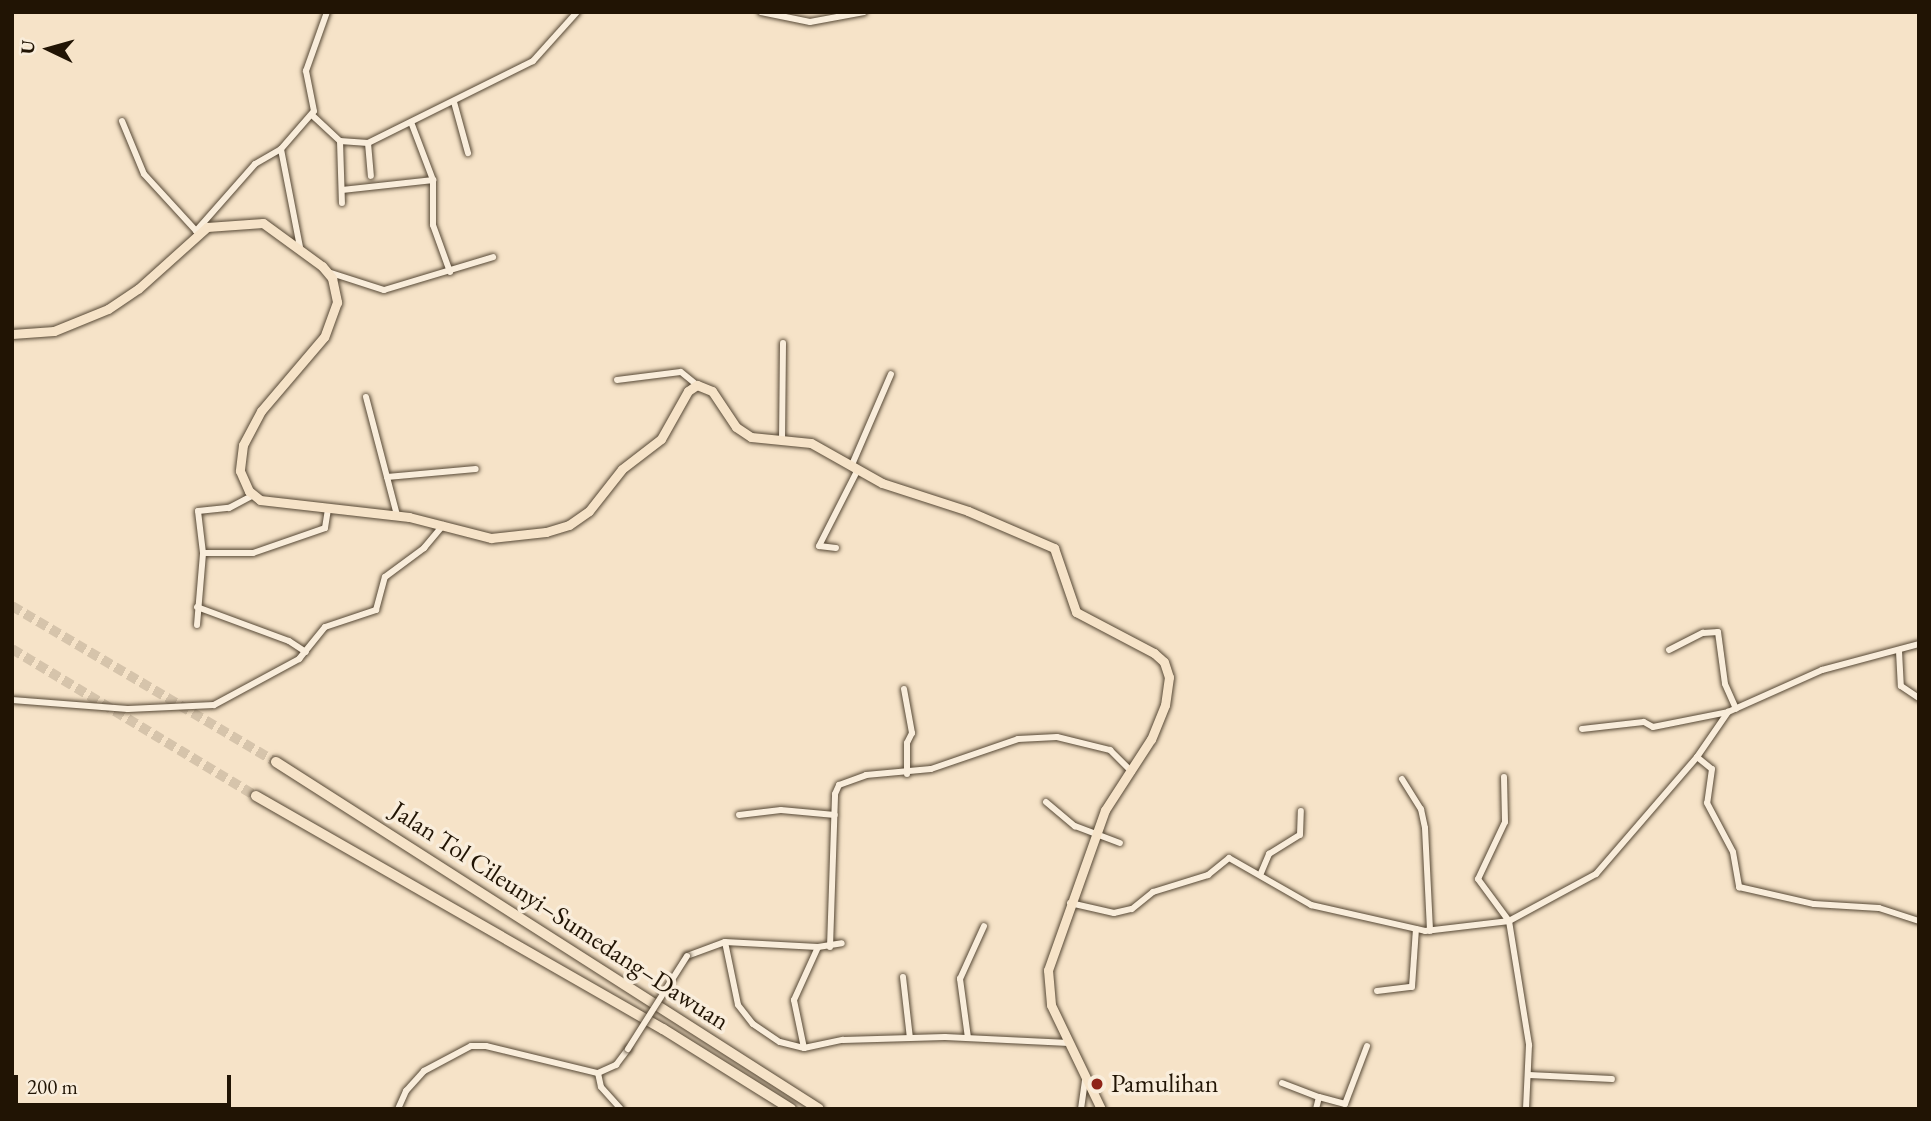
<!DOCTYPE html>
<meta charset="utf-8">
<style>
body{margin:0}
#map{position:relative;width:1931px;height:1121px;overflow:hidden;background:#f6e3c8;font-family:"EB Garamond",serif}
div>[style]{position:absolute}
.motorway-tunnel>*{height:10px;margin-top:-5px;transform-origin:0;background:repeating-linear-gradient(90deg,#d6c4ab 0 10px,transparent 0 15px)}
.roads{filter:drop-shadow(0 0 2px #564835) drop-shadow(0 0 2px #564835)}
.minor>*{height:6px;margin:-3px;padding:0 3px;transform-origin:3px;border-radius:3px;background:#f9eddb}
.primary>*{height:9px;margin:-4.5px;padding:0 4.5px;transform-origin:4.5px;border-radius:4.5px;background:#f6e3c8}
.motorway>*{height:10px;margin:-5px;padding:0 5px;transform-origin:5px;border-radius:5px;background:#f6e3c8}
.bridges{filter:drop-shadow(0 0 2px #564835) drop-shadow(0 0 2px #564835)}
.minor-bridge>*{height:6px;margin:-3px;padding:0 3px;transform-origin:3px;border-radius:3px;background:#f9eddb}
.dots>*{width:19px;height:19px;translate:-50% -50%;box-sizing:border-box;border:4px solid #f9eddb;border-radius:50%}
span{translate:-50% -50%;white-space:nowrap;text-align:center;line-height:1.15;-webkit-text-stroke:7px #f9eddb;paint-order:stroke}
.street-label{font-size:26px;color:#211404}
.poi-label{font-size:26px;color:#211404}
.left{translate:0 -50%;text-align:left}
.frame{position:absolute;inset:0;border:14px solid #211404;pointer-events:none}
.north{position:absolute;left:14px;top:14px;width:70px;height:70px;-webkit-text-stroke:5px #f9eddb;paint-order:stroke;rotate:275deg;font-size:19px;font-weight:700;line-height:28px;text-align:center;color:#211404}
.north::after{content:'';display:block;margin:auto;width:24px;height:32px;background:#211404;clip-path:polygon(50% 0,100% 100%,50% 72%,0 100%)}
.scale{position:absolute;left:14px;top:1075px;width:217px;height:32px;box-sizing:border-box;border:4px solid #211404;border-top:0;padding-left:9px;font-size:21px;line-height:24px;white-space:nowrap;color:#211404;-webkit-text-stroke:5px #f9eddb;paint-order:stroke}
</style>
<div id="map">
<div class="motorway-tunnel">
<i style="left:12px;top:606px;width:307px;rotate:30.6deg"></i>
<i style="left:12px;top:649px;width:285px;rotate:31.1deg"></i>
</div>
<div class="roads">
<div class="minor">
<i style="left:761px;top:12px;width:50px;rotate:11.5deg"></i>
<i style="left:810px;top:22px;width:55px;rotate:-10.5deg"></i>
<i style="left:454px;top:102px;width:53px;rotate:74.6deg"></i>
<i style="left:312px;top:115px;width:38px;rotate:43deg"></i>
<i style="left:340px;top:141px;width:28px;rotate:4deg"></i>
<i style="left:368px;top:143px;width:184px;rotate:-26.4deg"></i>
<i style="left:533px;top:61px;width:66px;rotate:-48.1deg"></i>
<i style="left:122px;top:121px;width:57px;rotate:67.5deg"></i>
<i style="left:144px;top:174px;width:80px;rotate:47.5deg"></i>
<i style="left:411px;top:122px;width:62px;rotate:69.2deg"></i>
<i style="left:433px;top:180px;width:45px;rotate:90deg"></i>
<i style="left:433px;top:225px;width:50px;rotate:70.1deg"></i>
<i style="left:340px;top:141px;width:62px;rotate:88.2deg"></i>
<i style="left:368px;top:143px;width:33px;rotate:85deg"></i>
<i style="left:342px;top:190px;width:92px;rotate:-6.3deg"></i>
<i style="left:196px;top:231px;width:89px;rotate:-48.6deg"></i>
<i style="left:255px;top:164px;width:30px;rotate:-30deg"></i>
<i style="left:300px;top:247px;width:100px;rotate:-101deg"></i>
<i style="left:281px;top:149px;width:50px;rotate:-49deg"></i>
<i style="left:314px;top:111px;width:41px;rotate:-101.3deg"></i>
<i style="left:306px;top:71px;width:63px;rotate:-70.4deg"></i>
<i style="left:328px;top:272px;width:59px;rotate:17.8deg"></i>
<i style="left:384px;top:290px;width:114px;rotate:-16.8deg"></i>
<i style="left:617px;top:380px;width:64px;rotate:-7.1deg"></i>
<i style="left:681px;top:372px;width:21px;rotate:39deg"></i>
<i style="left:366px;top:397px;width:122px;rotate:75.3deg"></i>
<i style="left:782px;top:440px;width:97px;rotate:-89.4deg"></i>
<i style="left:851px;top:467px;width:101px;rotate:-66.7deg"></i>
<i style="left:387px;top:477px;width:89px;rotate:-5.1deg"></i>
<i style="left:836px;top:548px;width:17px;rotate:-173deg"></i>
<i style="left:819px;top:546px;width:84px;rotate:-63.1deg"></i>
<i style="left:203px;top:553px;width:42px;rotate:-96.8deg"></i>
<i style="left:198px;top:511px;width:31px;rotate:-6deg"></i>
<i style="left:229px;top:508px;width:27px;rotate:-28deg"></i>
<i style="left:197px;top:607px;width:98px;rotate:20.3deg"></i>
<i style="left:289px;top:641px;width:20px;rotate:33deg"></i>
<i style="left:197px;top:625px;width:72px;rotate:-85.2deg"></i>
<i style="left:203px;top:553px;width:50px"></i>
<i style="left:253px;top:553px;width:76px;rotate:-19.1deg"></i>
<i style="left:325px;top:528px;width:19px;rotate:-81deg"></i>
<i style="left:1669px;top:650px;width:38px;rotate:-27deg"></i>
<i style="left:1703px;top:633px;width:15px;rotate:-4deg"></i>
<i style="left:1718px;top:632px;width:52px;rotate:82.3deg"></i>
<i style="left:1725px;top:684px;width:27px;rotate:66deg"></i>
<i style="left:1899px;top:651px;width:35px;rotate:87deg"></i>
<i style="left:1901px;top:686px;width:22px;rotate:34deg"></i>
<i style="left:904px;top:689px;width:45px;rotate:79.7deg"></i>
<i style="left:912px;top:733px;width:11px;rotate:117deg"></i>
<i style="left:907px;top:743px;width:31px;rotate:90deg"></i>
<i style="left:12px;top:700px;width:116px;rotate:4.4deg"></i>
<i style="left:128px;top:709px;width:86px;rotate:-2.7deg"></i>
<i style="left:214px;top:705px;width:97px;rotate:-28.4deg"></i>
<i style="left:299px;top:659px;width:41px;rotate:-50.9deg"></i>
<i style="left:325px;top:627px;width:54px;rotate:-18.4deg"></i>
<i style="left:376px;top:610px;width:34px;rotate:-75deg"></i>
<i style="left:385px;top:577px;width:49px;rotate:-36.6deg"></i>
<i style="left:424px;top:548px;width:30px;rotate:-50deg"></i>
<i style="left:1582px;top:729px;width:62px;rotate:-6.4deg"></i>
<i style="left:1644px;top:722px;width:10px;rotate:29deg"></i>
<i style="left:1653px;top:727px;width:76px;rotate:-11.3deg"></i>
<i style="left:1697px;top:757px;width:19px;rotate:39deg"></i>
<i style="left:1712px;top:769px;width:34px;rotate:98deg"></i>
<i style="left:1707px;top:803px;width:55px;rotate:62deg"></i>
<i style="left:1733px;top:852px;width:36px;rotate:80deg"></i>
<i style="left:1739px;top:887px;width:77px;rotate:12.8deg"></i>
<i style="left:1814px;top:904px;width:65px;rotate:3.5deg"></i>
<i style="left:1879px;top:908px;width:42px;rotate:18deg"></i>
<i style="left:1504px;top:777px;width:45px;rotate:88.7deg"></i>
<i style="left:1505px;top:822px;width:63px;rotate:115.3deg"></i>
<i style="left:1478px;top:879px;width:52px;rotate:53.6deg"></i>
<i style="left:1509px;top:921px;width:126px;rotate:80.8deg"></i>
<i style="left:1529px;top:1045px;width:64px;rotate:92.7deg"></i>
<i style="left:1402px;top:779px;width:36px;rotate:58deg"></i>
<i style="left:1421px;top:809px;width:19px;rotate:78deg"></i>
<i style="left:1425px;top:828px;width:103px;rotate:87.2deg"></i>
<i style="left:1046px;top:802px;width:38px;rotate:40deg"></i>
<i style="left:1075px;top:826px;width:48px;rotate:20.7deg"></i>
<i style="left:739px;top:815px;width:42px;rotate:-6.8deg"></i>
<i style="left:781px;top:810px;width:54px;rotate:5.3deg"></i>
<i style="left:1261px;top:873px;width:21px;rotate:-67deg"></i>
<i style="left:1269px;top:854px;width:36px;rotate:-32deg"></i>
<i style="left:1300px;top:835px;width:24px;rotate:-88deg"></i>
<i style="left:1070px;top:903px;width:45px;rotate:12.8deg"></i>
<i style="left:1114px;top:913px;width:18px;rotate:-13deg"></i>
<i style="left:1132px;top:909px;width:27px;rotate:-39deg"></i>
<i style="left:1153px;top:892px;width:58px;rotate:-17.2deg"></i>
<i style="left:1208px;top:875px;width:27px;rotate:-39deg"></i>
<i style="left:1229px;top:858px;width:95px;rotate:29.8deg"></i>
<i style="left:1311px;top:905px;width:117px;rotate:12.8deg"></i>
<i style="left:1425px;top:931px;width:85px;rotate:-6.8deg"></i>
<i style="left:1509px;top:921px;width:99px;rotate:-28.4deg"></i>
<i style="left:1596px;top:874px;width:155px;rotate:-49.2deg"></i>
<i style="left:1697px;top:757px;width:55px;rotate:-55.4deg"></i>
<i style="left:1728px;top:712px;width:103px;rotate:-24.1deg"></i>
<i style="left:1822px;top:670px;width:100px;rotate:-15deg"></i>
<i style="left:725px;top:942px;width:64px;rotate:78.3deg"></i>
<i style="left:738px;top:1005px;width:24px;rotate:52deg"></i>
<i style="left:753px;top:1024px;width:32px;rotate:34deg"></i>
<i style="left:780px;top:1042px;width:25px;rotate:14deg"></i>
<i style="left:804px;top:1048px;width:40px;rotate:-12deg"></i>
<i style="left:843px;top:1040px;width:102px;rotate:-1.7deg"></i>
<i style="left:945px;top:1037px;width:124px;rotate:2.8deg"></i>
<i style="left:830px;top:947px;width:153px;rotate:-88.1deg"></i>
<i style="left:835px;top:794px;width:10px;rotate:-66deg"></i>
<i style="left:839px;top:785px;width:29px;rotate:-20deg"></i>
<i style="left:866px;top:775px;width:65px;rotate:-5.3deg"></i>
<i style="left:931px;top:769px;width:92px;rotate:-19deg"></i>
<i style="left:1018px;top:739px;width:39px;rotate:-3deg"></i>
<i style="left:1057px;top:737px;width:55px;rotate:13.8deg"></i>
<i style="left:1110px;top:750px;width:31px;rotate:45deg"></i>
<i style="left:687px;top:956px;width:40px;rotate:-20.2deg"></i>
<i style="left:725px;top:942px;width:93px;rotate:3.1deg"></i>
<i style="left:818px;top:947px;width:24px;rotate:-9deg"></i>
<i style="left:903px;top:977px;width:61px;rotate:83.5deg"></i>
<i style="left:1377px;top:991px;width:35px;rotate:-7deg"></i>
<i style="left:1412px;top:987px;width:58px;rotate:-86.1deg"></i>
<i style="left:968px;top:1038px;width:60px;rotate:-97.7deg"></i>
<i style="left:960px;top:979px;width:58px;rotate:-65.6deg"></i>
<i style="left:804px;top:1048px;width:49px;rotate:-101.8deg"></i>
<i style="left:794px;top:1000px;width:58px;rotate:-65.6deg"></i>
<i style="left:598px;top:1073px;width:14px;rotate:78deg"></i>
<i style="left:601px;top:1087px;width:30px;rotate:48deg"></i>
<i style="left:1529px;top:1075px;width:83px;rotate:2.8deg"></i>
<i style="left:1282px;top:1083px;width:40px;rotate:21deg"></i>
<i style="left:398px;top:1109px;width:20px;rotate:-66deg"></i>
<i style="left:406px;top:1091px;width:27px;rotate:-48deg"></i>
<i style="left:424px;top:1071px;width:53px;rotate:-28deg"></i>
<i style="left:471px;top:1046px;width:15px"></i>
<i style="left:486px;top:1046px;width:115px;rotate:13.6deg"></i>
<i style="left:598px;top:1073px;width:20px;rotate:-24deg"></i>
<i style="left:616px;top:1065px;width:20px;rotate:-53deg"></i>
<i style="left:1081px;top:1109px;width:30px;rotate:-82deg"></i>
<i style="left:1316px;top:1109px;width:12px;rotate:-76deg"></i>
<i style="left:1319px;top:1097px;width:27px;rotate:15deg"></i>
<i style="left:1345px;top:1104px;width:62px;rotate:-69.2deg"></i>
</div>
<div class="primary">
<i style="left:12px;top:334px;width:42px;rotate:-4.1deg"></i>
<i style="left:54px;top:331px;width:58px;rotate:-22.2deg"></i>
<i style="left:108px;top:309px;width:36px;rotate:-34deg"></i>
<i style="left:138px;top:289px;width:93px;rotate:-41.9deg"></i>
<i style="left:207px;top:227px;width:56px;rotate:-4.1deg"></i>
<i style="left:263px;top:223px;width:73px;rotate:36.1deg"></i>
<i style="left:322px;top:266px;width:16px;rotate:50deg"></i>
<i style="left:332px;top:278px;width:25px;rotate:78deg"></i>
<i style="left:337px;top:302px;width:37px;rotate:110deg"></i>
<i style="left:324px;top:337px;width:97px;rotate:130.4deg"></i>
<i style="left:261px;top:411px;width:38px;rotate:118deg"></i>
<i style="left:243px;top:445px;width:26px;rotate:97deg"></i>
<i style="left:240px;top:471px;width:22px;rotate:66deg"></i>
<i style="left:249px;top:491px;width:14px;rotate:39deg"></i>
<i style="left:260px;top:500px;width:150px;rotate:6.5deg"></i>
<i style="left:409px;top:517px;width:85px;rotate:14.4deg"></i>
<i style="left:491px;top:538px;width:55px;rotate:-6.2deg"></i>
<i style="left:546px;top:532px;width:24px;rotate:-17deg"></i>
<i style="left:569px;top:525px;width:24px;rotate:-35deg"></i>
<i style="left:589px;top:511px;width:53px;rotate:-51.8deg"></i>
<i style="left:622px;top:469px;width:49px;rotate:-37.6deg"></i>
<i style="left:661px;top:439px;width:55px;rotate:-60.6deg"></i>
<i style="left:688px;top:391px;width:11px;rotate:-34deg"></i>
<i style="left:697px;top:385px;width:16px;rotate:22deg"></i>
<i style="left:712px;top:391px;width:43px;rotate:56.3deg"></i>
<i style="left:736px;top:427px;width:18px;rotate:34deg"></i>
<i style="left:751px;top:437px;width:60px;rotate:5.7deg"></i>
<i style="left:811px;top:443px;width:81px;rotate:29.4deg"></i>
<i style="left:882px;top:483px;width:90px;rotate:18deg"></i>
<i style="left:968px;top:511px;width:94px;rotate:23.3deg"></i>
<i style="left:1054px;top:548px;width:68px;rotate:71deg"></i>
<i style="left:1076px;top:612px;width:88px;rotate:27.7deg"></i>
<i style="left:1154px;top:653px;width:13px;rotate:42deg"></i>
<i style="left:1164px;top:662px;width:16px;rotate:72deg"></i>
<i style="left:1169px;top:677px;width:28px;rotate:98deg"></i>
<i style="left:1165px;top:705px;width:37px;rotate:112deg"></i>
<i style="left:1151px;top:739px;width:85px;rotate:122.9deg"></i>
<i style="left:1105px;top:810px;width:170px;rotate:109.6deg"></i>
<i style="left:1048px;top:970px;width:35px;rotate:85deg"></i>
<i style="left:1051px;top:1005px;width:115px;rotate:64.3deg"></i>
</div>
<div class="motorway">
<i style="left:276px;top:762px;width:644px;rotate:32.58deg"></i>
<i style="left:256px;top:796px;width:469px;rotate:29.8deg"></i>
<i style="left:663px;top:1029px;width:151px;rotate:32deg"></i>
</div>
</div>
<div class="bridges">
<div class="minor-bridge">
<i style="left:628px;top:1049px;width:110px;rotate:-57.6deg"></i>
</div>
</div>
<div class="dots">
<i style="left:1097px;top:1084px;background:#8f2418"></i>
</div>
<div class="street-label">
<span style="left:560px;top:916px;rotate:33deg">Jalan Tol Cileunyi–Sumedang–Dawuan</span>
</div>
<div class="poi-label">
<span class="left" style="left:1111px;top:1084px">Pamulihan</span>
</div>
<div class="frame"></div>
<div class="north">U</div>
<div class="scale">200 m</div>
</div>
